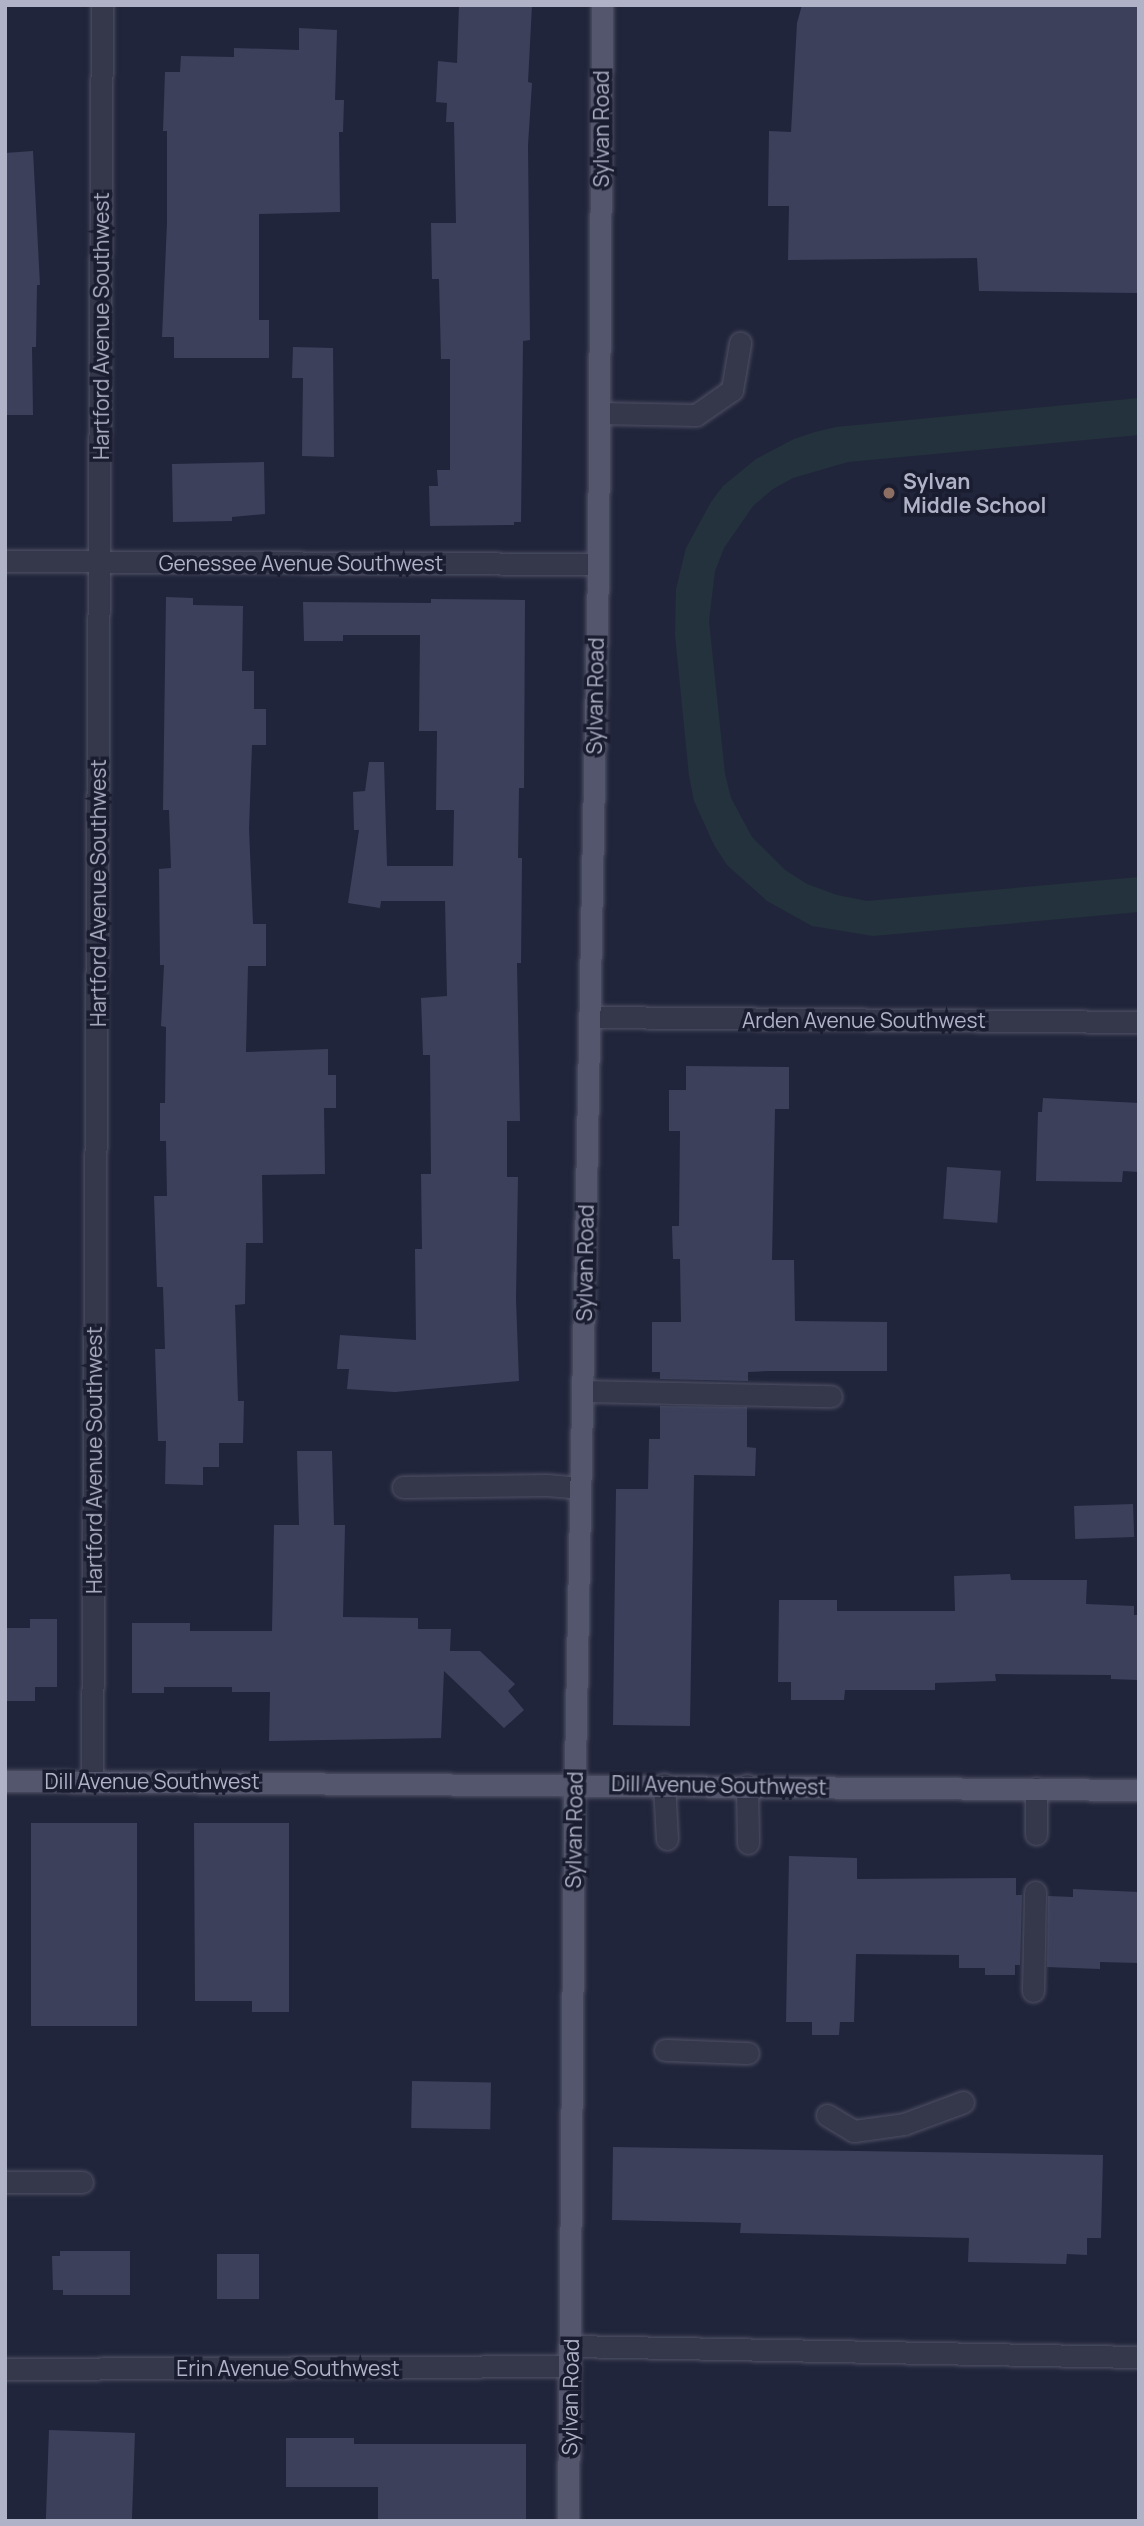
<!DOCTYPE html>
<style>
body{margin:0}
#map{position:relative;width:1144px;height:2526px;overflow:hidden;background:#21253b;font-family:Manrope,sans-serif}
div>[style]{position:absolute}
.green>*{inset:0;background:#23323c}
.building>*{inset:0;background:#3d405b;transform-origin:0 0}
.roads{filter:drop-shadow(0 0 2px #505266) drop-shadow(0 0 2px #505266)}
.minor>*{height:21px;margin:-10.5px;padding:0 10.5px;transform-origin:10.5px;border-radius:10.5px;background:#35384b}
.major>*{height:21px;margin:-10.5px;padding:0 10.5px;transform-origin:10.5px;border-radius:10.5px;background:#53566c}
.dots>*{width:19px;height:19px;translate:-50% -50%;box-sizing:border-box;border:4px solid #1a1d30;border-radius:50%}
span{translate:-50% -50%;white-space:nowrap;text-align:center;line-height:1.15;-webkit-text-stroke:7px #1a1d30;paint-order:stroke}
.street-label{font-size:21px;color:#b0b2c7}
.poi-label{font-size:21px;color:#b0b2c7;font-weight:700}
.left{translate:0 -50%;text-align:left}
.frame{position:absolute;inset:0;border:7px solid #b0b2c7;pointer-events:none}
</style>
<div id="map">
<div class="green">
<i style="clip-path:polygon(1139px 398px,1139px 435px,848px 462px,793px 478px,773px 489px,753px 506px,724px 548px,715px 571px,709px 621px,725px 774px,731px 798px,752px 837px,785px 870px,807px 884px,837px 895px,867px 901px,1139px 877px,1139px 912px,873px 936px,812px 926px,767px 901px,727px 865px,714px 845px,694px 801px,689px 776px,675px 635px,676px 589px,686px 548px,711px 502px,723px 486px,756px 459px,794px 439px,815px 432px,836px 427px)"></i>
</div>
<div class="building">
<i style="clip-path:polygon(459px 5px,532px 5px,528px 82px,532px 83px,528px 145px,530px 340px,523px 341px,521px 522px,514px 522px,514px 525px,430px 526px,429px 486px,438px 486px,437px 470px,450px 470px,450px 359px,441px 359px,439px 279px,432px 279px,431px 223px,456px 223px,454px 122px,446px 122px,447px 103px,436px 102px,438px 61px,457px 63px)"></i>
<i style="clip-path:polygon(802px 5px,1139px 5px,1139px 293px,979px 291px,977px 258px,788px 260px,789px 206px,768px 206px,769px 131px,791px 132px,797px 23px)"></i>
<i style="clip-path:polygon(299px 28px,337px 30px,335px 100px,344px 100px,343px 132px,339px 132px,340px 212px,259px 214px,259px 320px,269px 320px,269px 358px,174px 358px,174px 337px,162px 337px,167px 223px,167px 131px,163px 131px,165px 72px,180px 72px,181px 56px,234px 57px,234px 48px,299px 50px)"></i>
<i style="clip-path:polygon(33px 151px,40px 285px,37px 285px,36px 347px,32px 347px,33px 415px,5px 415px,5px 153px)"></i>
<i style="clip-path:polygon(293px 347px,333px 348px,334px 457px,302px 456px,303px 378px,292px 378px)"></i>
<i style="clip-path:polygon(264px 462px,265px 514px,232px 517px,232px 521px,173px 522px,172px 464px)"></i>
<i style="clip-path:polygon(166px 597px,193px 598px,193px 605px,243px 606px,242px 671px,254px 671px,254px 709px,266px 709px,266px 745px,252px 745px,249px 829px,253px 924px,266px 924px,266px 966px,248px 966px,246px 1052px,328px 1049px,328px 1075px,336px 1075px,336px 1108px,324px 1108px,325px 1174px,262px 1175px,263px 1243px,246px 1243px,245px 1304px,235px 1305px,238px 1401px,244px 1401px,243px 1443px,219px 1443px,219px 1467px,203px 1467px,203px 1485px,165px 1484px,166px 1441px,158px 1441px,155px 1349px,165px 1349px,163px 1287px,157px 1287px,154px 1196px,167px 1196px,166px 1141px,160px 1141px,160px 1103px,165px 1103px,166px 1027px,161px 1026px,164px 965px,160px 965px,159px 869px,171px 868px,169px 810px,163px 810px)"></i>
<i style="clip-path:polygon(431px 599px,525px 600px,524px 788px,519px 788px,518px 858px,522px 858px,521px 963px,517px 963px,520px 1121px,507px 1121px,507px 1177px,518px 1177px,516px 1299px,519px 1381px,395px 1392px,347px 1389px,349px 1369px,337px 1369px,340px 1335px,416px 1340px,415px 1249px,422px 1249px,421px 1174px,431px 1174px,430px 1055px,423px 1055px,421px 998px,447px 996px,445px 901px,381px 901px,380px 908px,348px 903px,359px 830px,354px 830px,353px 792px,365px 791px,369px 762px,384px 762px,387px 866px,453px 866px,454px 810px,436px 810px,437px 731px,419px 731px,420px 635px,343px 635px,343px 641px,304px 641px,303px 602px,431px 603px)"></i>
<i style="clip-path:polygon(686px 1066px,789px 1067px,789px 1109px,775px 1109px,772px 1260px,794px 1260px,795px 1321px,887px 1322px,887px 1371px,769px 1371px,748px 1372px,748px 1381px,660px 1379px,660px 1372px,652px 1372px,652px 1322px,681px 1322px,680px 1259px,673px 1259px,672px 1226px,679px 1226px,680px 1131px,669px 1131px,669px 1090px,686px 1090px)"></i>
<i style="clip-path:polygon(1043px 1098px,1139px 1103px,1139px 1172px,1123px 1171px,1122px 1182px,1036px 1181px,1038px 1112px,1042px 1112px)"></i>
<i style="left:947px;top:1167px;width:54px;height:52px;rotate:4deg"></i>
<i style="clip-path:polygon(660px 1406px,747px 1407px,747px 1447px,756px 1448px,755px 1476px,694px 1475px,690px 1726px,613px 1725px,616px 1489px,648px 1489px,649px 1439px,660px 1439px)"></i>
<i style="clip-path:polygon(297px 1451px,332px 1451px,334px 1525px,345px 1525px,343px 1617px,418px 1618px,418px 1629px,451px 1629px,450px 1651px,480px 1651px,515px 1684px,508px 1691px,524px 1710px,504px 1728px,444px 1671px,441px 1738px,269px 1741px,270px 1692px,232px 1692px,232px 1687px,164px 1687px,164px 1693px,132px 1693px,132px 1623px,190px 1623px,190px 1631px,272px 1631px,274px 1525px,299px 1525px)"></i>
<i style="left:1133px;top:1504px;width:33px;height:59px;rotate:88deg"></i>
<i style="clip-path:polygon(1010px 1574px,1011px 1580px,1087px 1580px,1086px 1604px,1134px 1606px,1134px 1615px,1139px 1615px,1139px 1680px,1111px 1679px,1111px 1675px,995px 1674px,996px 1681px,935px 1683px,935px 1690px,845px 1690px,844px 1700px,791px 1700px,791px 1682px,778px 1682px,779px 1600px,837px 1600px,837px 1611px,955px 1611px,954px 1576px)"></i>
<i style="clip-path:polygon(30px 1619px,57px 1619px,57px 1687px,35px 1687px,35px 1701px,5px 1701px,5px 1628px,30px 1628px)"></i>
<i style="left:31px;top:1823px;width:106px;height:203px"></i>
<i style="clip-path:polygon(194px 1823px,289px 1823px,289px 2012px,252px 2012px,252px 2001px,195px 2001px)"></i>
<i style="clip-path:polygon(789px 1856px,857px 1858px,857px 1879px,1016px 1878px,1016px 1895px,1022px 1895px,1020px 1965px,1015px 1965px,1015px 1975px,985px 1975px,985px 1968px,959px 1968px,959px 1955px,856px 1954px,854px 2022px,840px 2022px,839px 2035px,812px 2035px,812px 2022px,786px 2022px)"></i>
<i style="clip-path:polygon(1073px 1889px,1139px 1892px,1139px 1963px,1100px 1962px,1100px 1969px,1047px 1967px,1048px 1896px,1073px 1897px)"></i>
<i style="left:412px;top:2081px;width:79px;height:47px;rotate:1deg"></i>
<i style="clip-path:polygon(613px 2147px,1103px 2155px,1101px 2238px,1087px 2238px,1087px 2255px,1067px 2254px,1066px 2264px,968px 2262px,969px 2238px,740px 2233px,741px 2223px,612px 2220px)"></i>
<i style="clip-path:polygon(60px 2251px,130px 2251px,130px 2295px,63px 2295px,63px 2290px,53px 2290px,52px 2256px,60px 2256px)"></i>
<i style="left:217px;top:2254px;width:42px;height:45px"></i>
<i style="left:49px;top:2430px;width:86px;height:91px;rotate:2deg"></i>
<i style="clip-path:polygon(286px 2438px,354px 2438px,354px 2444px,526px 2444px,526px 2521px,378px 2521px,378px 2487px,286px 2487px)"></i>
</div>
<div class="roads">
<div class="minor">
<i style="left:599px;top:413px;width:97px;rotate:1.2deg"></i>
<i style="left:696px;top:415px;width:44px;rotate:-34.8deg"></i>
<i style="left:732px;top:390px;width:48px;rotate:-80.3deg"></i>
<i style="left:5px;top:561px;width:593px;rotate:0.29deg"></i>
<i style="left:589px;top:1017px;width:550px;rotate:0.52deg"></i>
<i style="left:582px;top:1391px;width:249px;rotate:1.2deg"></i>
<i style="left:403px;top:1487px;width:144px;rotate:-0.8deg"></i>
<i style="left:547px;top:1485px;width:33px;rotate:5deg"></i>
<i style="left:92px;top:1781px;width:1776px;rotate:-89.68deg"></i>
<i style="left:664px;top:1784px;width:55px;rotate:86.9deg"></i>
<i style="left:747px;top:1785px;width:58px;rotate:89deg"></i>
<i style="left:1036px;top:1788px;width:46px;rotate:90deg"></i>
<i style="left:1033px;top:1991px;width:99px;rotate:-88.8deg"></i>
<i style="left:665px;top:2050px;width:83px;rotate:2.1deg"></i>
<i style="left:827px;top:2115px;width:31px;rotate:31deg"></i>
<i style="left:854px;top:2131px;width:50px;rotate:-8deg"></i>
<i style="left:904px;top:2124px;width:63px;rotate:-20.4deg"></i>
<i style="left:5px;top:2182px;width:77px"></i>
<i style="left:570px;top:2346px;width:567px;rotate:1.11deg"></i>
<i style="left:5px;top:2369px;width:565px;rotate:-0.3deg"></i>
</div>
<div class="major">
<i style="left:5px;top:1781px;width:1134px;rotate:0.45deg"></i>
<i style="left:568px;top:2521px;width:702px;rotate:-89.51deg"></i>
<i style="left:574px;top:1819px;width:1255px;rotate:-88.9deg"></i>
<i style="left:598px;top:564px;width:559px;rotate:-89.59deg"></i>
</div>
</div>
<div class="dots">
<i style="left:889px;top:493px;background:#8d6e63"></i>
</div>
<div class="street-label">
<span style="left:601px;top:129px;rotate:-90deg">Sylvan Road</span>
<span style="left:101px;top:326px;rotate:-90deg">Hartford Avenue Southwest</span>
<span style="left:301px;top:563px">Genessee Avenue Southwest</span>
<span style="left:595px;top:696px;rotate:-89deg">Sylvan Road</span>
<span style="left:98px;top:893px;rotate:-90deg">Hartford Avenue Southwest</span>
<span style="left:864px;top:1020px">Arden Avenue Southwest</span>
<span style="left:585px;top:1263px;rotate:-89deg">Sylvan Road</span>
<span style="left:94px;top:1460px;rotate:-90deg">Hartford Avenue Southwest</span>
<span style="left:152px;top:1781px">Dill Avenue Southwest</span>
<span style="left:719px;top:1785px;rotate:1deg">Dill Avenue Southwest</span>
<span style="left:574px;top:1830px;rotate:-89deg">Sylvan Road</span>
<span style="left:288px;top:2368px">Erin Avenue Southwest</span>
<span style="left:570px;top:2397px;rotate:-89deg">Sylvan Road</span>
</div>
<div class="poi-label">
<span class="left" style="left:903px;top:493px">Sylvan<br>Middle School</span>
</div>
<div class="frame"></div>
</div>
